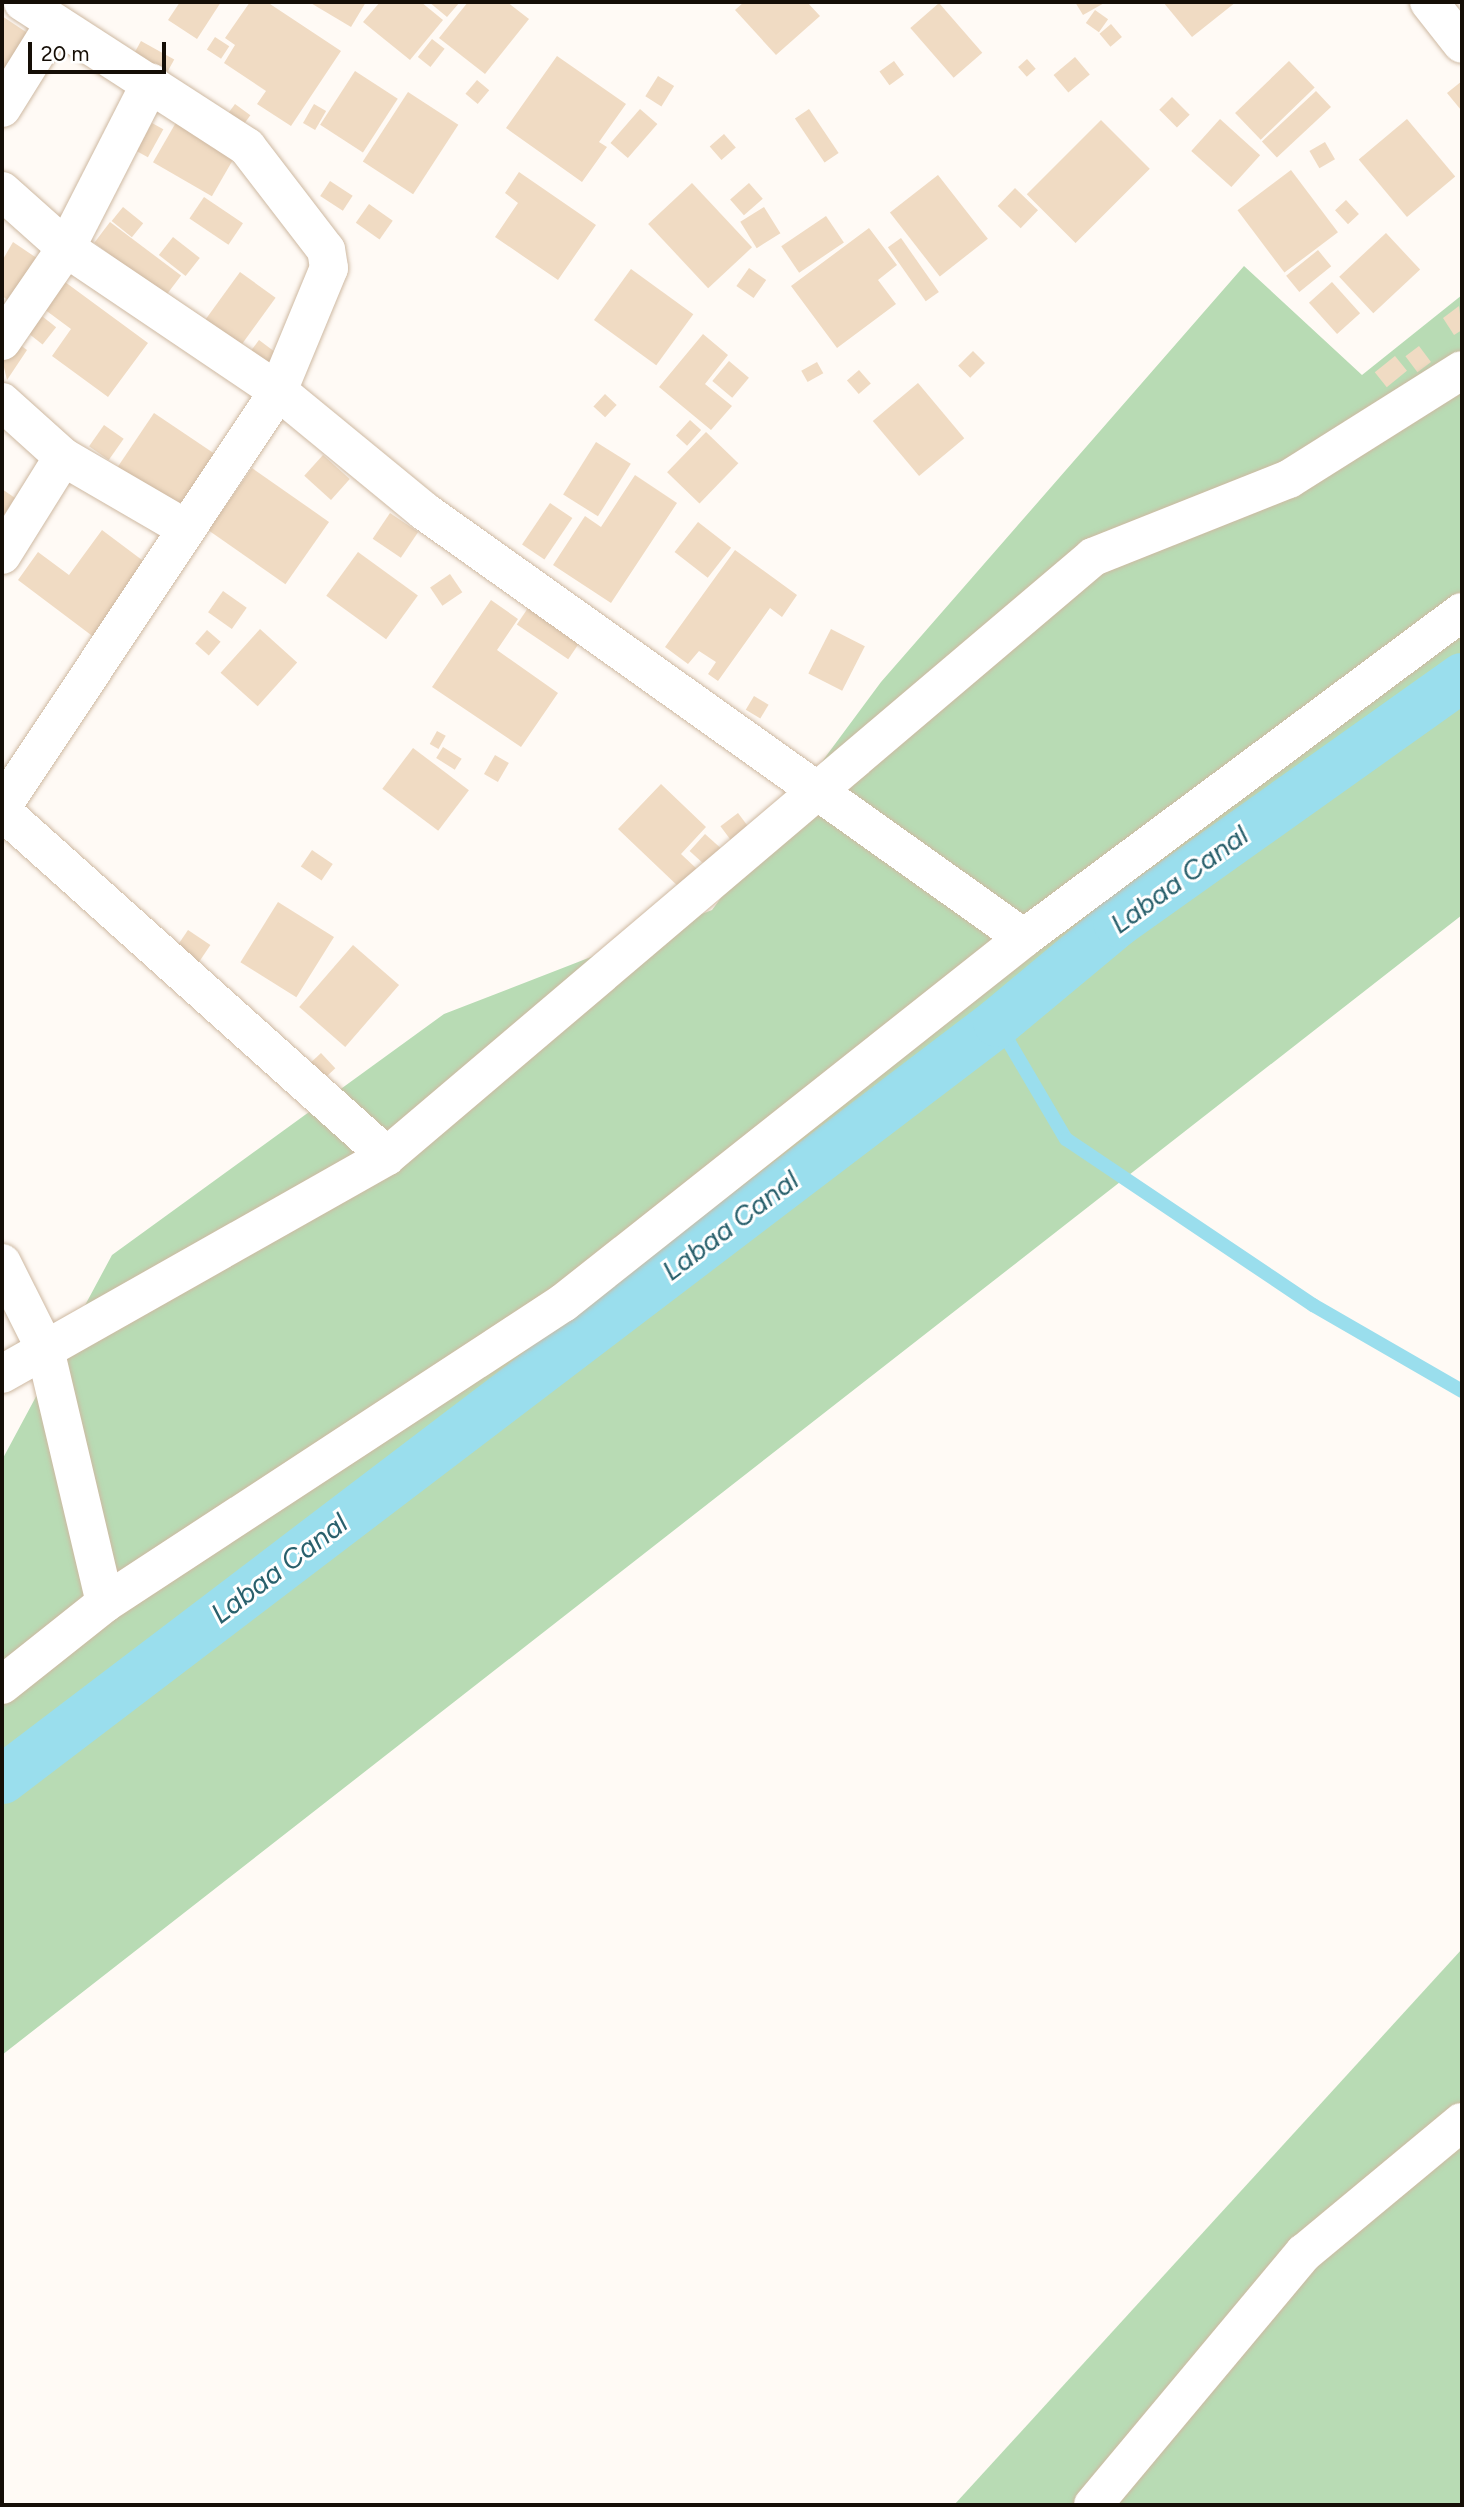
<!DOCTYPE html>
<style>
body{margin:0}
#map{position:relative;width:1464px;height:2507px;overflow:hidden;background:#fffaf5;font-family:Figtree,sans-serif}
div>[style]{position:absolute}
.green>*{inset:0;background:#b8dbb4}
.stream>*{height:14px;margin:-7px;padding:0 7px;transform-origin:7px;border-radius:7px;background:#9adeed}
.canal>*{height:49px;margin:-24.5px;padding:0 24.5px;transform-origin:24.5px;border-radius:24.5px;background:#9adeed}
.building>*{inset:0;background:#f0dbc3;transform-origin:0 0}
.roads{filter:drop-shadow(0 0 2px #ceb9a2) drop-shadow(0 0 2px #ceb9a2)}
.street>*{height:38px;margin:-19px;padding:0 19px;transform-origin:19px;border-radius:19px;background:#fff}
span{translate:-50% -50%;white-space:nowrap;text-align:center;line-height:1.15;-webkit-text-stroke:6px #fff;paint-order:stroke}
.water-label{font-size:28px;color:#29606c;font-style:italic}
.frame{position:absolute;inset:0;border:4px solid #150e06;pointer-events:none}
.scale{position:absolute;left:28px;top:42px;width:138px;height:32px;box-sizing:border-box;border:4px solid #150e06;border-top:0;padding-left:9px;font-size:21px;line-height:24px;white-space:nowrap;color:#150e06;-webkit-text-stroke:5px #fff;paint-order:stroke}
</style>
<div id="map">
<div class="green">
<i style="clip-path:polygon(1244px 266px,1362px 375px,1462px 295px,1462px 915px,2px 2055px,2px 1460px,112px 1255px,444px 1014px,712px 910px,881px 682px)"></i>
<i style="clip-path:polygon(1462px 1949px,1462px 2505px,954px 2505px)"></i>
</div>
<div class="stream">
<i style="left:997px;top:1022px;width:136px;rotate:59.5deg"></i>
<i style="left:1066px;top:1139px;width:298px;rotate:33.9deg"></i>
<i style="left:1313px;top:1305px;width:172px;rotate:30deg"></i>
</div>
<div class="canal">
<i style="left:2px;top:1779px;width:1250px;rotate:-37.26deg"></i>
<i style="left:997px;top:1022px;width:156px;rotate:-39.8deg"></i>
<i style="left:1117px;top:922px;width:423px;rotate:-35.4deg"></i>
</div>
<div class="building">
<i style="clip-path:polygon(180px 2px,221px 2px,197px 39px,168px 20px)"></i>
<i style="clip-path:polygon(250px 2px,267px 2px,341px 51px,291px 126px,257px 104px,266px 91px,224px 63px,235px 45px,225px 38px)"></i>
<i style="clip-path:polygon(309px 2px,366px 2px,351px 27px)"></i>
<i style="clip-path:polygon(380px 2px,421px 2px,443px 20px,410px 60px,363px 22px)"></i>
<i style="clip-path:polygon(429px 2px,460px 2px,447px 17px)"></i>
<i style="clip-path:polygon(468px 2px,507px 2px,529px 19px,485px 74px,439px 38px)"></i>
<i style="clip-path:polygon(744px 2px,807px 2px,820px 16px,776px 55px,735px 10px)"></i>
<i style="clip-path:polygon(1075px 2px,1106px 2px,1083px 15px)"></i>
<i style="clip-path:polygon(1163px 2px,1236px 2px,1192px 37px)"></i>
<i style="left:939px;top:3px;width:66px;height:38px;rotate:49deg"></i>
<i style="left:1095px;top:10px;width:16px;height:16px;rotate:35deg"></i>
<i style="clip-path:polygon(2px 16px,29px 34px,2px 76px)"></i>
<i style="left:1111px;top:24px;width:17px;height:15px;rotate:50deg"></i>
<i style="left:215px;top:37px;width:17px;height:15px;rotate:33deg"></i>
<i style="left:432px;top:39px;width:16px;height:23px;rotate:38deg"></i>
<i style="left:141px;top:41px;width:38px;height:26px;rotate:29deg"></i>
<i style="clip-path:polygon(557px 56px,626px 104px,599px 142px,607px 147px,582px 182px,506px 128px)"></i>
<i style="left:1075px;top:57px;width:23px;height:28px;rotate:50deg"></i>
<i style="left:1027px;top:59px;width:13px;height:12px;rotate:48deg"></i>
<i style="left:894px;top:61px;width:17px;height:18px;rotate:54deg"></i>
<i style="left:1289px;top:61px;width:37px;height:75px;rotate:46deg"></i>
<i style="left:355px;top:71px;width:51px;height:64px;rotate:33deg"></i>
<i style="left:658px;top:76px;width:19px;height:24px;rotate:32deg"></i>
<i style="left:477px;top:80px;width:16px;height:18px;rotate:40deg"></i>
<i style="clip-path:polygon(1462px 81px,1462px 109px,1461px 110px,1447px 93px)"></i>
<i style="left:1316px;top:91px;width:22px;height:74px;rotate:47deg"></i>
<i style="left:408px;top:92px;width:60px;height:83px;rotate:33deg"></i>
<i style="left:1172px;top:97px;width:25px;height:18px;rotate:45deg"></i>
<i style="left:235px;top:104px;width:19px;height:23px;rotate:36deg"></i>
<i style="left:314px;top:104px;width:14px;height:22px;rotate:30deg"></i>
<i style="left:640px;top:109px;width:23px;height:45px;rotate:41deg"></i>
<i style="left:809px;top:109px;width:53px;height:17px;rotate:56deg"></i>
<i style="left:178px;top:119px;width:68px;height:50px;rotate:30deg"></i>
<i style="left:1220px;top:119px;width:54px;height:43px;rotate:42deg"></i>
<i style="left:1407px;top:119px;width:75px;height:63px;rotate:50deg"></i>
<i style="left:1101px;top:120px;width:69px;height:105px;rotate:45deg"></i>
<i style="left:152px;top:123px;width:13px;height:32px;rotate:29deg"></i>
<i style="left:724px;top:134px;width:18px;height:19px;rotate:49deg"></i>
<i style="left:1325px;top:142px;width:20px;height:18px;rotate:60deg"></i>
<i style="left:1291px;top:170px;width:78px;height:67px;rotate:53deg"></i>
<i style="clip-path:polygon(519px 172px,596px 225px,558px 280px,495px 237px,518px 203px,505px 193px)"></i>
<i style="left:938px;top:175px;width:81px;height:61px;rotate:52deg"></i>
<i style="left:330px;top:181px;width:27px;height:18px;rotate:33deg"></i>
<i style="left:692px;top:183px;width:88px;height:60px;rotate:47deg"></i>
<i style="left:749px;top:183px;width:21px;height:25px;rotate:49deg"></i>
<i style="left:1015px;top:188px;width:32px;height:25px;rotate:44deg"></i>
<i style="left:204px;top:197px;width:47px;height:26px;rotate:34deg"></i>
<i style="left:1346px;top:200px;width:19px;height:15px;rotate:47deg"></i>
<i style="left:369px;top:204px;width:29px;height:23px;rotate:35deg"></i>
<i style="left:123px;top:207px;width:26px;height:18px;rotate:39deg"></i>
<i style="left:764px;top:207px;width:31px;height:28px;rotate:58deg"></i>
<i style="left:826px;top:216px;width:32px;height:54px;rotate:56deg"></i>
<i style="left:110px;top:222px;width:89px;height:26px;rotate:37deg"></i>
<i style="clip-path:polygon(869px 228px,897px 265px,878px 280px,896px 304px,837px 348px,791px 286px)"></i>
<i style="left:1386px;top:233px;width:50px;height:64px;rotate:47deg"></i>
<i style="left:173px;top:237px;width:34px;height:23px;rotate:38deg"></i>
<i style="left:901px;top:238px;width:66px;height:16px;rotate:55deg"></i>
<i style="clip-path:polygon(13px 242px,47px 265px,20px 308px,2px 296px,2px 261px)"></i>
<i style="left:1318px;top:250px;width:21px;height:41px;rotate:51deg"></i>
<i style="left:749px;top:268px;width:21px;height:22px;rotate:35deg"></i>
<i style="left:631px;top:269px;width:77px;height:63px;rotate:36deg"></i>
<i style="left:240px;top:272px;width:44px;height:63px;rotate:36deg"></i>
<i style="clip-path:polygon(65px 282px,148px 343px,108px 397px,52px 356px,71px 329px,44px 309px)"></i>
<i style="left:1332px;top:282px;width:42px;height:31px;rotate:48deg"></i>
<i style="clip-path:polygon(1459px 306px,1462px 330px,1454px 335px,1443px 318px)"></i>
<i style="left:38px;top:313px;width:23px;height:22px;rotate:38deg"></i>
<i style="clip-path:polygon(703px 334px,728px 355px,705px 384px,732px 406px,711px 430px,659px 387px)"></i>
<i style="left:259px;top:340px;width:30px;height:14px;rotate:37deg"></i>
<i style="clip-path:polygon(15px 341px,27px 350px,7px 380px,2px 359px)"></i>
<i style="left:1419px;top:346px;width:20px;height:17px;rotate:53deg"></i>
<i style="left:973px;top:351px;width:17px;height:21px;rotate:45deg"></i>
<i style="left:1395px;top:356px;width:19px;height:26px;rotate:51deg"></i>
<i style="left:729px;top:361px;width:26px;height:26px;rotate:40deg"></i>
<i style="left:817px;top:362px;width:13px;height:18px;rotate:61deg"></i>
<i style="left:859px;top:370px;width:18px;height:16px;rotate:49deg"></i>
<i style="left:918px;top:383px;width:72px;height:59px;rotate:50deg"></i>
<i style="left:605px;top:394px;width:16px;height:17px;rotate:43deg"></i>
<i style="left:154px;top:413px;width:82px;height:65px;rotate:34deg"></i>
<i style="left:690px;top:420px;width:15px;height:21px;rotate:42deg"></i>
<i style="left:104px;top:425px;width:24px;height:26px;rotate:35deg"></i>
<i style="left:706px;top:432px;width:45px;height:56px;rotate:44deg"></i>
<i style="left:596px;top:442px;width:41px;height:62px;rotate:32deg"></i>
<i style="left:323px;top:455px;width:36px;height:28px;rotate:42deg"></i>
<i style="left:252px;top:468px;width:94px;height:76px;rotate:35deg"></i>
<i style="clip-path:polygon(635px 475px,677px 503px,611px 603px,553px 565px,585px 516px,601px 527px)"></i>
<i style="clip-path:polygon(2px 489px,15px 498px,2px 518px)"></i>
<i style="left:550px;top:503px;width:27px;height:50px;rotate:34deg"></i>
<i style="left:390px;top:513px;width:34px;height:31px;rotate:34deg"></i>
<i style="left:698px;top:522px;width:42px;height:38px;rotate:38deg"></i>
<i style="clip-path:polygon(102px 530px,150px 566px,95px 638px,18px 580px,38px 552px,69px 575px)"></i>
<i style="clip-path:polygon(735px 550px,797px 595px,782px 617px,770px 608px,718px 681px,708px 674px,716px 662px,699px 651px,688px 664px,665px 647px)"></i>
<i style="left:358px;top:552px;width:74px;height:54px;rotate:36deg"></i>
<i style="left:450px;top:574px;width:22px;height:24px;rotate:56deg"></i>
<i style="left:223px;top:591px;width:29px;height:26px;rotate:35deg"></i>
<i style="clip-path:polygon(491px 600px,518px 619px,497px 650px,558px 693px,521px 747px,432px 687px)"></i>
<i style="left:528px;top:608px;width:62px;height:20px;rotate:34deg"></i>
<i style="left:260px;top:629px;width:50px;height:59px;rotate:42deg"></i>
<i style="left:831px;top:629px;width:38px;height:50px;rotate:27deg"></i>
<i style="left:207px;top:630px;width:18px;height:18px;rotate:41deg"></i>
<i style="left:754px;top:696px;width:17px;height:16px;rotate:31deg"></i>
<i style="left:437px;top:731px;width:10px;height:15px;rotate:29deg"></i>
<i style="left:443px;top:747px;width:22px;height:13px;rotate:32deg"></i>
<i style="left:413px;top:748px;width:70px;height:51px;rotate:37deg"></i>
<i style="left:495px;top:755px;width:16px;height:22px;rotate:30deg"></i>
<i style="clip-path:polygon(661px 784px,706px 827px,681px 854px,698px 870px,681px 889px,618px 829px)"></i>
<i style="left:738px;top:813px;width:20px;height:22px;rotate:53deg"></i>
<i style="left:705px;top:834px;width:30px;height:23px;rotate:42deg"></i>
<i style="left:312px;top:850px;width:25px;height:20px;rotate:34deg"></i>
<i style="left:278px;top:902px;width:66px;height:71px;rotate:32deg"></i>
<i style="left:188px;top:930px;width:27px;height:26px;rotate:34deg"></i>
<i style="left:353px;top:945px;width:61px;height:82px;rotate:41deg"></i>
<i style="left:321px;top:1053px;width:21px;height:19px;rotate:47deg"></i>
</div>
<div class="roads">
<div class="street">
<i style="left:1429px;top:2px;width:53px;rotate:51.8deg"></i>
<i style="left:2px;top:108px;width:97px;rotate:-58.1deg"></i>
<i style="left:2px;top:191px;width:86px;rotate:41.7deg"></i>
<i style="left:66px;top:248px;width:256px;rotate:34deg"></i>
<i style="left:278px;top:391px;width:189px;rotate:39.4deg"></i>
<i style="left:424px;top:511px;width:736px;rotate:35.44deg"></i>
<i style="left:2px;top:341px;width:113px;rotate:-55.5deg"></i>
<i style="left:66px;top:248px;width:186px;rotate:-62.9deg"></i>
<i style="left:2px;top:402px;width:82px;rotate:42deg"></i>
<i style="left:63px;top:457px;width:141px;rotate:30.2deg"></i>
<i style="left:2px;top:555px;width:115px;rotate:-58.1deg"></i>
<i style="left:2px;top:807px;width:499px;rotate:-56.4deg"></i>
<i style="left:278px;top:391px;width:133px;rotate:-67.5deg"></i>
<i style="left:329px;top:268px;width:18px;rotate:-99deg"></i>
<i style="left:326px;top:250px;width:130px;rotate:-127.5deg"></i>
<i style="left:247px;top:147px;width:267px;rotate:-147.1deg"></i>
<i style="left:2px;top:811px;width:517px;rotate:41.86deg"></i>
<i style="left:2px;top:1263px;width:96px;rotate:63.4deg"></i>
<i style="left:45px;top:1349px;width:261px;rotate:76.7deg"></i>
<i style="left:2px;top:1374px;width:442px;rotate:-29.5deg"></i>
<i style="left:387px;top:1156px;width:926px;rotate:-40.31deg"></i>
<i style="left:1093px;top:557px;width:211px;rotate:-21.7deg"></i>
<i style="left:1289px;top:479px;width:204px;rotate:-32.2deg"></i>
<i style="left:2px;top:1685px;width:132px;rotate:-38.5deg"></i>
<i style="left:105px;top:1603px;width:548px;rotate:-33.23deg"></i>
<i style="left:563px;top:1303px;width:588px;rotate:-38.37deg"></i>
<i style="left:1024px;top:938px;width:546px;rotate:-36.66deg"></i>
<i style="left:1093px;top:2505px;width:329px;rotate:-50.1deg"></i>
<i style="left:1304px;top:2253px;width:205px;rotate:-39.7deg"></i>
</div>
</div>
<div class="water-label">
<span style="left:1179px;top:879px;rotate:-36deg">Labaa Canal</span>
<span style="left:730px;top:1225px;rotate:-37deg">Labaa Canal</span>
<span style="left:279px;top:1568px;rotate:-37deg">Labaa Canal</span>
</div>
<div class="frame"></div>
<div class="scale">20 m</div>
</div>
